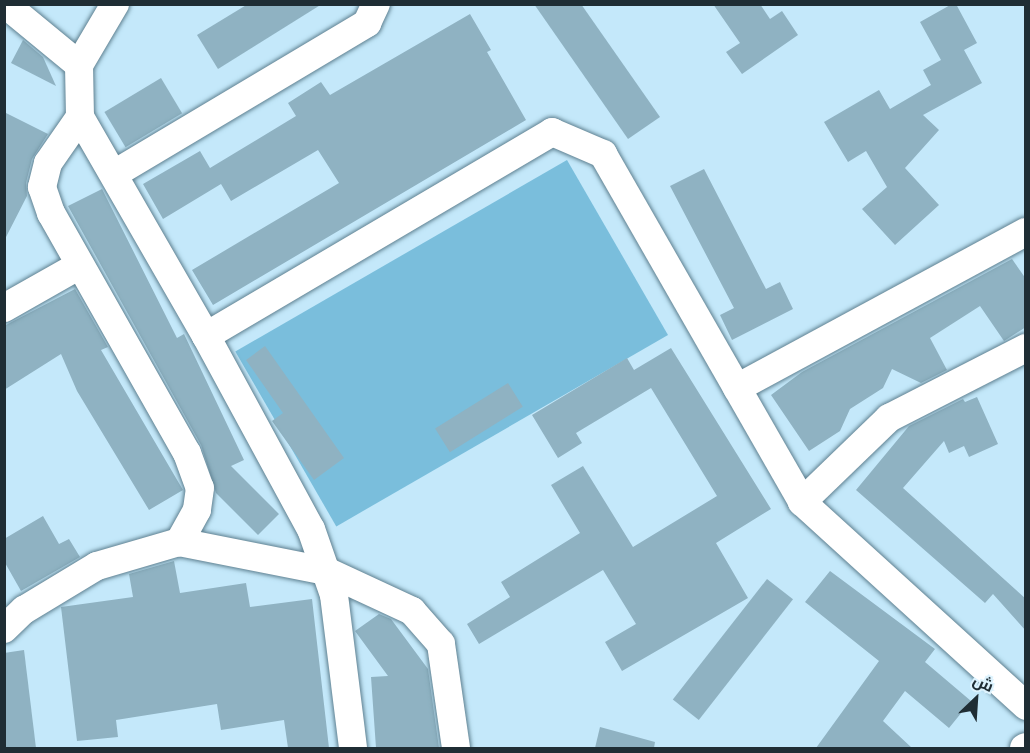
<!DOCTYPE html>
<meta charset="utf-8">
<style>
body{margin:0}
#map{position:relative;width:1030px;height:753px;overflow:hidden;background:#c4e8fa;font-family:"Titillium Web",Cairo,sans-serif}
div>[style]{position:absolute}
.green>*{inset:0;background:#7abedc;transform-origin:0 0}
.building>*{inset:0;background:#8fb2c2;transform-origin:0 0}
.roads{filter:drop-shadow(0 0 2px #5e8090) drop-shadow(0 0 2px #5e8090)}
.street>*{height:28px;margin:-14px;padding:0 14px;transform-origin:14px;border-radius:14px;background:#fff}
span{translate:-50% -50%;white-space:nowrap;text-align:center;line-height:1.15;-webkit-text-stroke:4.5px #ddf3fe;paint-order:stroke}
.frame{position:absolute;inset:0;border:6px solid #1f2d34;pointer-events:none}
.north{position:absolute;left:946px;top:669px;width:60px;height:60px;-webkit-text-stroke:4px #ddf3fe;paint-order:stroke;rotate:25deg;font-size:16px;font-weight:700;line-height:24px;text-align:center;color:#1f2d34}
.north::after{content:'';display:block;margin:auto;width:21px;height:27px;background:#1f2d34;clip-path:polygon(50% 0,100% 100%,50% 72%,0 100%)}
</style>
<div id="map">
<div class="green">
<i style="left:567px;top:160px;width:202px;height:383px;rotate:60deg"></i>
</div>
<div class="building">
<i style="clip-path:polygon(248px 4px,322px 4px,218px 69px,197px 35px)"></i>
<i style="clip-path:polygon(534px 4px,581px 4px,660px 117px,628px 139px)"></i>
<i style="clip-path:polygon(713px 4px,760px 4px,770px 19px,782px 11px,798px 35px,742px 74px,726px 52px,740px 43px)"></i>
<i style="clip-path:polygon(952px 4px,956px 4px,977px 43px,964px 50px,982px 83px,923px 115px,939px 130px,905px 168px,939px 205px,895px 245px,862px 209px,887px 187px,866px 151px,848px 162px,824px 122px,879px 90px,890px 109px,931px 85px,923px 70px,941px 60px,920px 22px)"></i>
<i style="clip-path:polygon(470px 14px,491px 50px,487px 52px,526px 120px,213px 305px,192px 270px,339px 183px,318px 150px,231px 201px,221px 184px,163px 219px,143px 184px,200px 151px,210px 168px,296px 116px,288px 103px,321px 82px,330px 95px)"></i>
<i style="clip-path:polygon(23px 40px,43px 57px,56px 86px,11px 63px)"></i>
<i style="left:161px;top:78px;width:41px;height:66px;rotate:59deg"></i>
<i style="clip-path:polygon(4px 112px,48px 134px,32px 159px,26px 183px,27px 196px,4px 241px)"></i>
<i style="clip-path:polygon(704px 169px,766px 289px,780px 282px,793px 309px,732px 340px,720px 315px,734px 308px,670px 186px)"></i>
<i style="clip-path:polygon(102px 189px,177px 338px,184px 334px,244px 460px,231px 466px,279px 514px,258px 535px,216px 493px,201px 445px,68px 206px)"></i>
<i style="clip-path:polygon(1012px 259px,1026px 279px,1026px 327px,1004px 341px,980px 306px,930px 338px,947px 370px,921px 383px,892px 369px,883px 388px,850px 409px,840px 431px,809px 451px,771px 395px,802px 372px)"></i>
<i style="clip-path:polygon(75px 289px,108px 347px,101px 350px,183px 490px,149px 510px,77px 391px,61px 354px,4px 390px,4px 326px)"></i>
<i style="clip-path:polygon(265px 346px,344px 458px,314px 480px,272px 421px,283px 413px,246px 360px)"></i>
<i style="clip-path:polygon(671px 348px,771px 509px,716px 543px,748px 598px,622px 671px,605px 642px,636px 624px,603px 570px,479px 644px,467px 624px,510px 597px,501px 582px,580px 533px,551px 485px,583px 466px,633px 547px,717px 496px,651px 388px,576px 433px,582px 443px,558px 458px,532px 415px,627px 358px,634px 370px)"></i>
<i style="left:508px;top:383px;width:28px;height:86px;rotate:58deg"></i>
<i style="clip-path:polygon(977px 397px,998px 444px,969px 457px,964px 446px,949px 453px,944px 441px,903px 488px,1026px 599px,1026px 631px,993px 594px,985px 603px,856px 490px,909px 426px,963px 399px,965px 402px)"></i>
<i style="clip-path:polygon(43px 516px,59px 544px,69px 539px,80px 557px,21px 591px,4px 561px,4px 539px)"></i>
<i style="clip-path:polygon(174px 561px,180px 593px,246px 583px,250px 607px,312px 599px,329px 748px,288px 748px,284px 720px,221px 730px,217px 704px,116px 720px,118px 737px,77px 741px,61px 607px,133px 597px,129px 574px)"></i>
<i style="clip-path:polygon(830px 571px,935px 649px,925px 662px,971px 701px,949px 728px,905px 691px,883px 721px,912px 748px,816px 748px,879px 661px,805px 602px)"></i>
<i style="left:767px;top:579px;width:33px;height:153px;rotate:38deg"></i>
<i style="clip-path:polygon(379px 614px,391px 619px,428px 669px,439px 748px,376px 748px,371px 677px,388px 676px,355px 631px)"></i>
<i style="clip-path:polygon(24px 650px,36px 748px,4px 748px,4px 653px)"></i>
<i style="clip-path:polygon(600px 727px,655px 742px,654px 748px,595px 748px)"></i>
</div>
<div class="roads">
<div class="street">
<i style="left:5px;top:4px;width:96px;rotate:39.5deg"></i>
<i style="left:115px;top:4px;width:71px;rotate:120.5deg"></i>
<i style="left:79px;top:65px;width:52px;rotate:88.9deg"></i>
<i style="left:80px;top:117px;width:253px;rotate:60.1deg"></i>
<i style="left:206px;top:336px;width:220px;rotate:61.5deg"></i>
<i style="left:311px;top:529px;width:70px;rotate:70.8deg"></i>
<i style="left:334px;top:595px;width:154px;rotate:82.9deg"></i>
<i style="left:80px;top:117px;width:56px;rotate:124.8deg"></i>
<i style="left:48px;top:163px;width:25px;rotate:104deg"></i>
<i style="left:42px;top:187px;width:28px;rotate:71deg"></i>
<i style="left:51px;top:213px;width:276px;rotate:60.5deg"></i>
<i style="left:187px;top:453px;width:37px;rotate:70deg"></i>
<i style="left:200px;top:488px;width:22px;rotate:98deg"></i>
<i style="left:197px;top:510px;width:37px;rotate:119deg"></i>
<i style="left:114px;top:174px;width:295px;rotate:-30.8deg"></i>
<i style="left:367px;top:23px;width:21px;rotate:-65deg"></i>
<i style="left:4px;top:308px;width:87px;rotate:-29.5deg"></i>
<i style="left:206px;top:336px;width:402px;rotate:-30.5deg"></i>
<i style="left:552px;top:132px;width:56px;rotate:23.3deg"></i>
<i style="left:603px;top:154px;width:401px;rotate:60.2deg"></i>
<i style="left:802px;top:502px;width:303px;rotate:42.3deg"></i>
<i style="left:737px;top:388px;width:328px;rotate:-28.4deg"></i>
<i style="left:802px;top:502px;width:121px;rotate:-44deg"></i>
<i style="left:889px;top:418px;width:154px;rotate:-27.1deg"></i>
<i style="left:4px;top:629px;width:28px;rotate:-44deg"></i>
<i style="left:24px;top:610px;width:85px;rotate:-31.1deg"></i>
<i style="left:97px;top:566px;width:85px;rotate:-16.3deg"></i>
<i style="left:179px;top:542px;width:150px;rotate:11.2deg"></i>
<i style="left:326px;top:571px;width:95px;rotate:24.9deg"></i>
<i style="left:412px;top:611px;width:44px;rotate:48.7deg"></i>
<i style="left:441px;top:644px;width:105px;rotate:81.8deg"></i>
<i style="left:1024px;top:748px;width:2px;rotate:-27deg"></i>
</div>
</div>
<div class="frame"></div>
<div class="north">ش</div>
</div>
